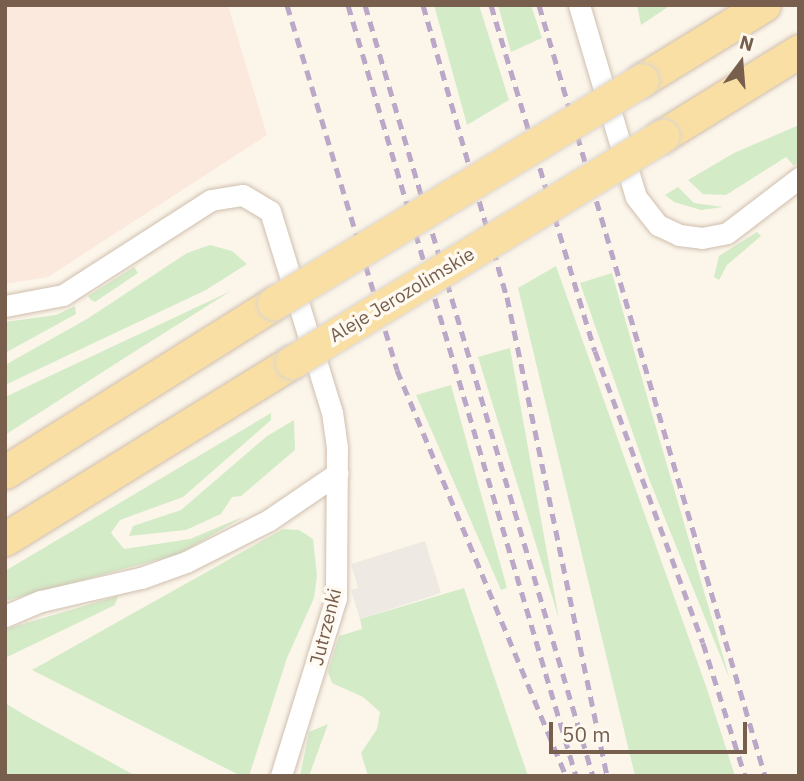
<!DOCTYPE html>
<style>
body{margin:0}
#map{position:relative;width:804px;height:781px;overflow:hidden;background:#fcf6ea;font-family:"IBM Plex Sans",sans-serif}
div>[style]{position:absolute}
.commercial>*{inset:0;background:#fce9de}
.industrial>*{inset:0;background:#eee9e3}
.green>*{inset:0;background:#d4ebc8}
.roads{filter:drop-shadow(0 0 2px #cfbfaf) drop-shadow(0 0 2px #cfbfaf)}
.street>*{height:21px;margin:-10.5px;padding:0 10.5px;transform-origin:10.5px;border-radius:10.5px;background:#fff}
.primary>*{height:33px;margin:-16.5px;padding:0 16.5px;transform-origin:16.5px;border-radius:16.5px;background:#f9dfa4}
.rail>*{height:5px;margin-top:-2.5px;transform-origin:0;background:repeating-linear-gradient(90deg,#bba7c7 0 10px,transparent 0 17px)}
.bridges{filter:drop-shadow(0 0 2px #dcd5d1) drop-shadow(0 0 2px #dcd5d1)}
.primary-bridge>*{height:33px;margin:-16.5px;padding:0 16.5px;transform-origin:16.5px;border-radius:16.5px;background:#f9dfa4}
span{translate:-50% -50%;white-space:nowrap;text-align:center;line-height:1.15;-webkit-text-stroke:7px #fffaf1;paint-order:stroke}
.street-label{font-size:19px;color:#785f4d}
.frame{position:absolute;inset:0;border:7px solid #785f4d;pointer-events:none}
.north{position:absolute;left:706px;top:28px;width:70px;height:70px;-webkit-text-stroke:5px #fffaf1;paint-order:stroke;rotate:16deg;font-size:19px;font-weight:700;line-height:28px;text-align:center;color:#785f4d}
.north::after{content:'';display:block;margin:auto;width:24px;height:32px;background:#785f4d;clip-path:polygon(50% 0,100% 100%,50% 72%,0 100%)}
.scale{position:absolute;left:549px;top:722px;width:198px;height:32px;box-sizing:border-box;border:4px solid #785f4d;border-top:0;padding-left:9px;font-size:21px;line-height:24px;white-space:nowrap;color:#785f4d;-webkit-text-stroke:5px #fffaf1;paint-order:stroke}
</style>
<div id="map">
<div class="commercial">
<i style="clip-path:polygon(5px 5px,228px 5px,267px 135px,48px 277px,5px 284px)"></i>
</div>
<div class="industrial">
<i style="clip-path:polygon(425px 541px,441px 593px,360px 619px,351px 590px,358px 588px,351px 564px)"></i>
</div>
<div class="green">
<i style="clip-path:polygon(434px 5px,479px 5px,509px 100px,467px 125px)"></i>
<i style="clip-path:polygon(498px 5px,531px 5px,542px 38px,511px 52px)"></i>
<i style="clip-path:polygon(637px 5px,671px 5px,641px 25px)"></i>
<i style="clip-path:polygon(799px 125px,799px 162px,794px 166px,786px 157px,726px 195px,703px 194px,688px 180px,734px 153px)"></i>
<i style="clip-path:polygon(678px 187px,694px 203px,723px 207px,701px 210px,674px 202px,665px 195px)"></i>
<i style="clip-path:polygon(757px 232px,761px 236px,727px 265px,719px 280px,714px 277px,719px 256px)"></i>
<i style="clip-path:polygon(210px 245px,232px 251px,247px 264px,206px 290px,5px 385px,5px 365px,87px 319px,187px 253px)"></i>
<i style="clip-path:polygon(556px 266px,706px 686px,735px 776px,635px 776px,518px 288px)"></i>
<i style="clip-path:polygon(134px 267px,138px 273px,95px 302px,91px 300px,88px 296px)"></i>
<i style="clip-path:polygon(612px 273px,650px 407px,730px 680px,649px 479px,580px 283px)"></i>
<i style="clip-path:polygon(231px 291px,126px 357px,5px 435px,5px 397px)"></i>
<i style="clip-path:polygon(75px 306px,76px 314px,5px 353px,5px 322px,56px 315px)"></i>
<i style="clip-path:polygon(510px 348px,559px 619px,478px 357px)"></i>
<i style="clip-path:polygon(451px 385px,507px 588px,501px 590px,416px 395px)"></i>
<i style="clip-path:polygon(271px 413px,271px 420px,183px 497px,120px 520px,111px 533px,124px 549px,190px 539px,245px 516px,179px 554px,5px 601px,5px 571px)"></i>
<i style="clip-path:polygon(294px 420px,295px 450px,241px 496px,232px 497px,221px 514px,186px 530px,129px 536px,133px 526px,181px 510px,267px 436px)"></i>
<i style="clip-path:polygon(283px 529px,299px 530px,313px 539px,317px 576px,314px 598px,287px 658px,249px 776px,241px 776px,32px 670px)"></i>
<i style="clip-path:polygon(464px 588px,528px 776px,368px 776px,361px 753px,377px 729px,380px 712px,363px 697px,332px 683px,328px 672px,339px 636px,362px 629px,360px 619px)"></i>
<i style="clip-path:polygon(118px 596px,115px 605px,5px 658px,6px 629px)"></i>
<i style="clip-path:polygon(5px 703px,28px 717px,136px 776px,5px 776px)"></i>
<i style="clip-path:polygon(328px 724px,309px 776px,300px 776px,309px 732px)"></i>
</div>
<div class="roads">
<div class="street">
<i style="left:579px;top:5px;width:200px;rotate:73.5deg"></i>
<i style="left:636px;top:197px;width:36px;rotate:52deg"></i>
<i style="left:658px;top:225px;width:23px;rotate:25deg"></i>
<i style="left:679px;top:235px;width:23px;rotate:7deg"></i>
<i style="left:702px;top:238px;width:25px;rotate:-11deg"></i>
<i style="left:727px;top:233px;width:91px;rotate:-37.4deg"></i>
<i style="left:5px;top:306px;width:59px;rotate:-10.7deg"></i>
<i style="left:63px;top:295px;width:176px;rotate:-32.7deg"></i>
<i style="left:211px;top:200px;width:32px;rotate:-9deg"></i>
<i style="left:243px;top:195px;width:31px;rotate:31deg"></i>
<i style="left:270px;top:211px;width:210px;rotate:72.9deg"></i>
<i style="left:332px;top:412px;width:35px;rotate:82deg"></i>
<i style="left:337px;top:447px;width:151px;rotate:90.4deg"></i>
<i style="left:336px;top:598px;width:186px;rotate:107.2deg"></i>
<i style="left:5px;top:616px;width:39px;rotate:-23deg"></i>
<i style="left:41px;top:601px;width:103px;rotate:-13deg"></i>
<i style="left:141px;top:578px;width:48px;rotate:-19.6deg"></i>
<i style="left:186px;top:562px;width:93px;rotate:-26.8deg"></i>
<i style="left:269px;top:520px;width:83px;rotate:-34.3deg"></i>
</div>
<div class="primary">
<i style="left:642px;top:80px;width:143px;rotate:-31.6deg"></i>
<i style="left:662px;top:136px;width:161px;rotate:-31.8deg"></i>
<i style="left:5px;top:472px;width:318px;rotate:-32.1deg"></i>
<i style="left:5px;top:539px;width:337px;rotate:-31.7deg"></i>
</div>
</div>
<div class="rail">
<i style="left:287px;top:5px;width:381px;rotate:73.2deg"></i>
<i style="left:397px;top:370px;width:440px;rotate:67.4deg"></i>
<i style="left:348px;top:5px;width:804px;rotate:73.53deg"></i>
<i style="left:365px;top:5px;width:804px;rotate:73.53deg"></i>
<i style="left:423px;top:5px;width:304px;rotate:74deg"></i>
<i style="left:507px;top:297px;width:489px;rotate:78.2deg"></i>
<i style="left:491px;top:5px;width:361px;rotate:73.3deg"></i>
<i style="left:595px;top:351px;width:311px;rotate:69.7deg"></i>
<i style="left:703px;top:643px;width:139px;rotate:72.5deg"></i>
<i style="left:539px;top:5px;width:803px;rotate:73.66deg"></i>
</div>
<div class="bridges">
<div class="primary-bridge">
<i style="left:274px;top:303px;width:430px;rotate:-31.2deg"></i>
<i style="left:292px;top:362px;width:434px;rotate:-31.4deg"></i>
</div>
</div>
<div class="street-label">
<span style="left:402px;top:295px;rotate:-31deg">Aleje Jerozolimskie</span>
<span style="left:326px;top:627px;rotate:-76deg">Jutrzenki</span>
</div>
<div class="frame"></div>
<div class="north">N</div>
<div class="scale">50 m</div>
</div>
